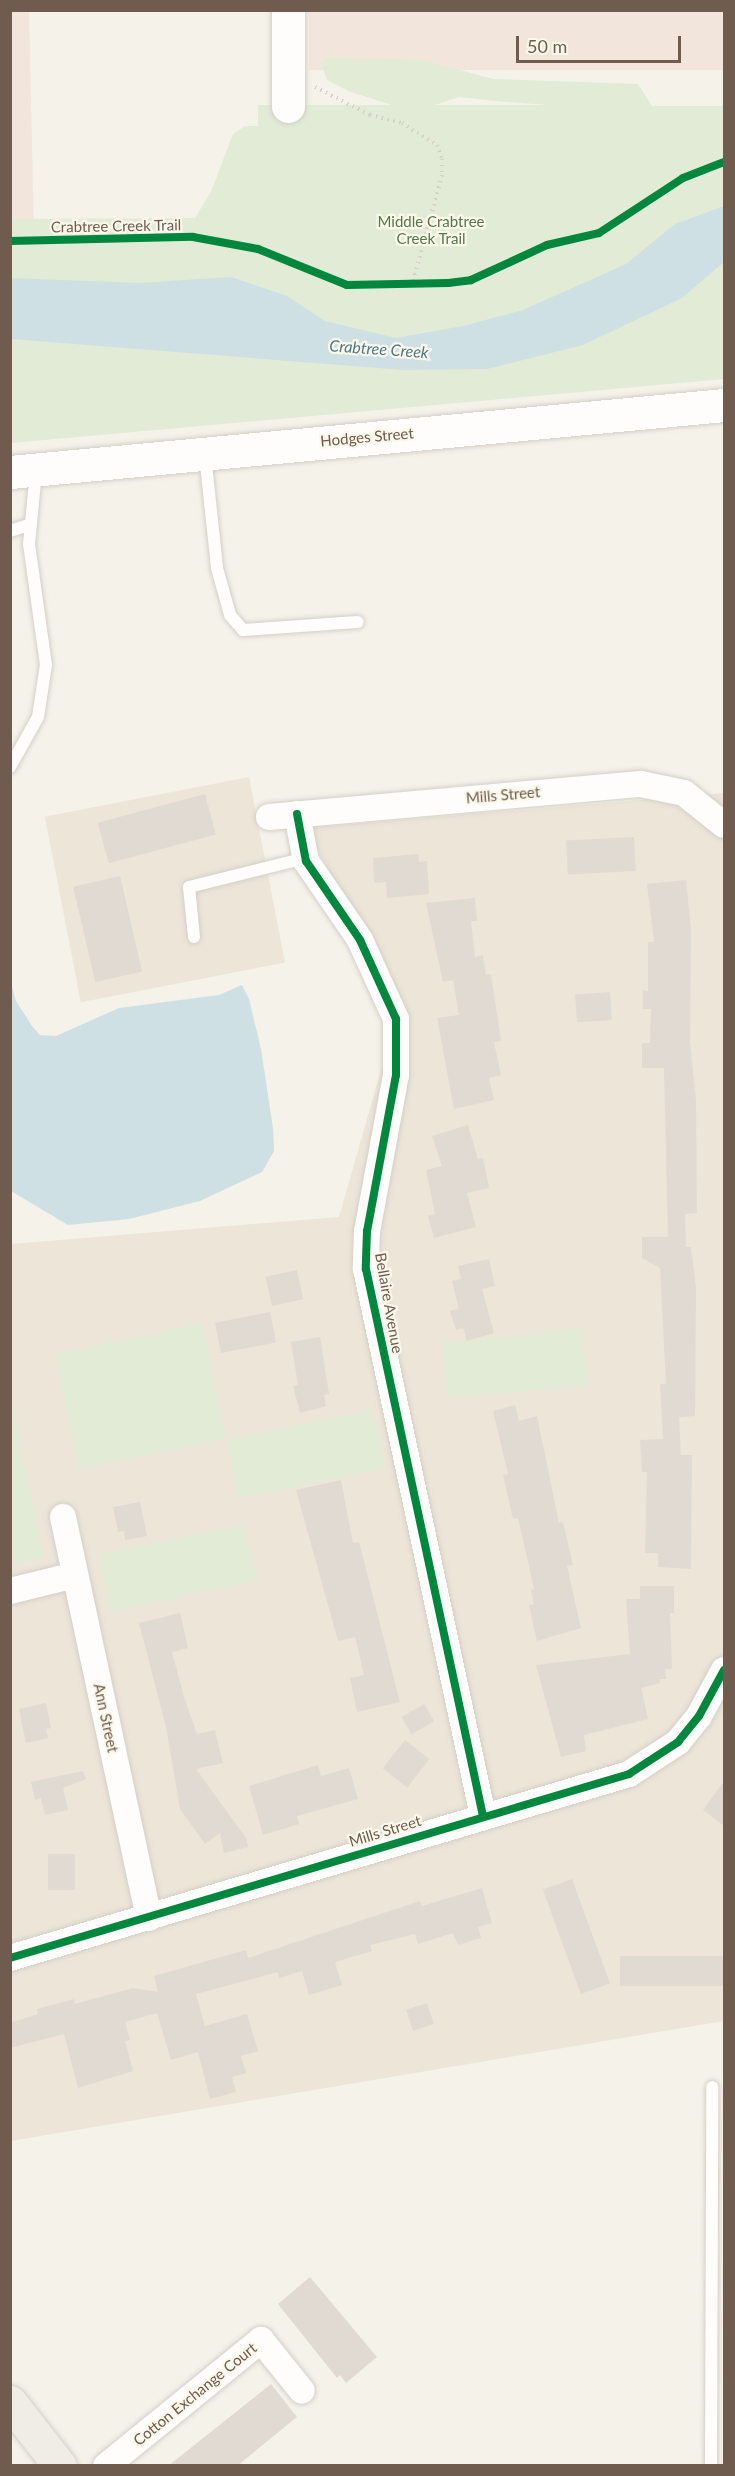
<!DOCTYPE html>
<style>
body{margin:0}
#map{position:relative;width:735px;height:2476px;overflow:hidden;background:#f5f2ea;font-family:Lato,sans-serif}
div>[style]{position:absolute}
.residential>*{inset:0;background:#ede5d8;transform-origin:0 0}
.commercial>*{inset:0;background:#f2e5dc;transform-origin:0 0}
.green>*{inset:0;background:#e1ebd6;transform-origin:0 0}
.water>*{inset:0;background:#cee0e3}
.building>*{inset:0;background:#e1dad3;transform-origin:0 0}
.path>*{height:4px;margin-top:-2px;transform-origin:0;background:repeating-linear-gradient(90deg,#d6d0cb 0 1.5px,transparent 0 6px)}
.roads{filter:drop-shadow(0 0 2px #d4cfc8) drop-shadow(0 0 2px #d4cfc8)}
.lane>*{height:12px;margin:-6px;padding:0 6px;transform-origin:6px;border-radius:6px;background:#fefdfc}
.street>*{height:26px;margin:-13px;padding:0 13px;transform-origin:13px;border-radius:13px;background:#fefdfc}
.secondary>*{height:33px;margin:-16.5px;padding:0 16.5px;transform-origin:16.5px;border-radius:16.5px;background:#fefdfc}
.primary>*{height:33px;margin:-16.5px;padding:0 16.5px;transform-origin:16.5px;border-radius:16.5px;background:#f0ede6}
.cycleway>*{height:8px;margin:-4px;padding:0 4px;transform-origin:4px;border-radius:4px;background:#00873e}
span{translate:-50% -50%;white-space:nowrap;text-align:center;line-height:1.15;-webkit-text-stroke:4.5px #fcf7eb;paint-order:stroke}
.park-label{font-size:15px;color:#54794b}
.street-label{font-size:15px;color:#6f5c4e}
.water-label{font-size:16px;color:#4e7886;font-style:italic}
.frame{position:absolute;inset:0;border:12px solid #6f5c4e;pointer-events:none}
.scale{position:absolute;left:516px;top:36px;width:165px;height:27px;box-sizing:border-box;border:3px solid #6f5c4e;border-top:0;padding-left:8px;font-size:18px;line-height:21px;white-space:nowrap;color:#6f5c4e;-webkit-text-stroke:4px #fcf7eb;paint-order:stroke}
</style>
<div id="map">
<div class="residential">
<i style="left:249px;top:777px;width:189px;height:208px;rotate:79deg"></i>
<i style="clip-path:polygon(724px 793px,724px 2021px,11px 2141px,11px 1244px,339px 1217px,399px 1007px,307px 828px)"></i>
</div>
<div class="commercial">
<i style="clip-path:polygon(10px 11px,29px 11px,36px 324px,11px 321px)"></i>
<i style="left:309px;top:11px;width:415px;height:59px"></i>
</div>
<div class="green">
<i style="clip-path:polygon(evenodd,329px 57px,423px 60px,493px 79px,638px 84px,652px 106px,724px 106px,724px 379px,11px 443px,11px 219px,195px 218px,211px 192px,233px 134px,245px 126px,258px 126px,258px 105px,392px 105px,348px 91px,327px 80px,321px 63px,329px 57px,459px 97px,496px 101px,548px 105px,435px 105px,459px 97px)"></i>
<i style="left:202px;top:1323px;width:118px;height:150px;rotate:78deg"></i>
<i style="left:582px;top:1328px;width:57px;height:140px;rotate:84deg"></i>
<i style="clip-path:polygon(10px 1390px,44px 1557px,11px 1565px,10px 1565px)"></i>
<i style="left:373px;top:1409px;width:60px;height:149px;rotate:78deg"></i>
<i style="left:245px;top:1524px;width:58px;height:150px;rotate:78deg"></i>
</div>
<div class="water">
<i style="clip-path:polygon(724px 206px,724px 262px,682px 298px,583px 345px,487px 369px,404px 370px,11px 339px,11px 278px,139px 283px,231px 277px,287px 296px,325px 321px,396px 338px,463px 326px,523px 310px,626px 264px,675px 224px)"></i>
<i style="clip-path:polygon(11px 983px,16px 1001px,32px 1026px,40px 1035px,56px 1036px,119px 1008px,219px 995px,242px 985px,249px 999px,261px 1049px,273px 1128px,274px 1151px,262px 1172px,200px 1201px,129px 1219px,68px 1225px,11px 1191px)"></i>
</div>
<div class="building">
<i style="left:205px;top:794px;width:42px;height:111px;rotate:75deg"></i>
<i style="left:634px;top:837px;width:34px;height:68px;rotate:87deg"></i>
<i style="clip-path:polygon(418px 854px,419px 862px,427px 861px,429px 894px,387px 898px,386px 882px,374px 883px,373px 858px)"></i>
<i style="left:120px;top:876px;width:98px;height:48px;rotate:77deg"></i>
<i style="clip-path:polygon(686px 880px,691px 930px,690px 1042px,696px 1101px,697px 1213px,685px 1214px,686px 1247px,691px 1247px,696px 1288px,695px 1416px,679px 1417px,681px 1455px,692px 1455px,691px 1569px,658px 1567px,658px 1553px,645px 1553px,647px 1472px,642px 1472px,640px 1440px,663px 1439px,660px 1384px,666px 1384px,660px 1268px,642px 1258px,642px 1237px,668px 1237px,664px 1068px,642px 1068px,642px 1043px,650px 1043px,651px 1009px,643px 1009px,643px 990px,648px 991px,648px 942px,654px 942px,647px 884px)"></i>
<i style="clip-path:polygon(475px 898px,477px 921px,471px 921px,475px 957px,483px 955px,486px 975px,491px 974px,501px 1041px,494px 1042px,501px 1075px,489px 1078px,494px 1100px,454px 1109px,437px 1018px,459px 1015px,453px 980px,443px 982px,426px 903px)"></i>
<i style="left:610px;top:992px;width:28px;height:35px;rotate:86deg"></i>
<i style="clip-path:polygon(468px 1125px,478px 1159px,483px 1158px,489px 1188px,467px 1193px,476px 1227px,434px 1238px,428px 1216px,435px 1214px,426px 1170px,442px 1166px,432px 1136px)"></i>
<i style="clip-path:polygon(489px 1259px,495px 1286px,482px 1289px,494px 1333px,467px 1341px,463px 1328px,456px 1330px,450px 1311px,459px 1309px,452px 1281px,461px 1279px,458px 1266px)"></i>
<i style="left:297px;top:1270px;width:30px;height:32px;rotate:78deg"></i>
<i style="left:270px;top:1312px;width:31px;height:56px;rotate:79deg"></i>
<i style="clip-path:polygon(320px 1337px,329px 1394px,324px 1395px,326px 1406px,300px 1413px,293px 1386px,298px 1385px,291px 1342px)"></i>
<i style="clip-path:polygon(515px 1405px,519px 1421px,537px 1416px,559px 1523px,563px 1522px,573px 1565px,567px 1566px,581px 1628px,537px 1641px,529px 1605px,534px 1604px,531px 1590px,534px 1589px,518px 1518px,513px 1519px,503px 1475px,508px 1474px,493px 1411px)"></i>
<i style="clip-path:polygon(341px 1480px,353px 1543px,359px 1542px,400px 1702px,357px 1712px,350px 1678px,364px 1675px,355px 1637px,338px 1641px,296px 1490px)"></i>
<i style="clip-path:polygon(140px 1502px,147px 1536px,125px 1540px,124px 1531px,118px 1532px,113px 1507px)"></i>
<i style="clip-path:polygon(640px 1586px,674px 1586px,674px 1613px,670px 1613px,672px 1669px,665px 1669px,666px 1679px,660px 1679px,660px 1683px,641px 1688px,648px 1719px,584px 1735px,586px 1751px,561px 1757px,536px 1665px,630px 1654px,626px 1599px,640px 1599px)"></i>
<i style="clip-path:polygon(180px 1613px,188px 1648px,172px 1652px,184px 1697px,197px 1734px,215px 1730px,223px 1763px,196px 1769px,246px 1838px,248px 1847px,224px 1853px,220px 1833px,205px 1844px,180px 1809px,166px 1727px,139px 1623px)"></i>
<i style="clip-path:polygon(46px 1703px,51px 1728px,46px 1729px,48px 1738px,26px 1743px,19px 1709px)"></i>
<i style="left:424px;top:1704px;width:20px;height:26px;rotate:60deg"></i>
<i style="left:405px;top:1740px;width:31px;height:36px;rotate:38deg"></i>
<i style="clip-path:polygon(318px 1765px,321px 1776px,349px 1768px,358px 1799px,297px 1816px,299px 1824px,263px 1835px,249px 1786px)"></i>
<i style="clip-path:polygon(83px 1771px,86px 1779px,63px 1788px,68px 1810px,45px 1815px,41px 1798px,35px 1800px,31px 1782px)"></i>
<i style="clip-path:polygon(724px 1781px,724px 1826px,703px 1810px)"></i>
<i style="left:48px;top:1854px;width:27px;height:36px"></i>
<i style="left:572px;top:1879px;width:111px;height:31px;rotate:70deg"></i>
<i style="clip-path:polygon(482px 1888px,492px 1923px,478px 1927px,481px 1938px,458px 1945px,453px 1933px,418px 1944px,415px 1934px,370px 1945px,372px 1951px,335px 1962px,342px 1985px,309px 1995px,302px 1971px,279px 1978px,278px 1972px,196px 1994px,205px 2026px,247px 2014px,258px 2051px,241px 2056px,246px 2073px,232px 2077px,236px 2092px,210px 2099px,198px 2052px,171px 2060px,157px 2013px,125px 2022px,130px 2040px,125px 2041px,133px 2071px,78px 2088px,64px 2034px,10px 2048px,10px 2023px,38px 2014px,37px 2009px,74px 1999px,75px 2004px,133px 1988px,158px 1992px,154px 1976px,246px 1950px,248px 1958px,420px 1901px,422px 1906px)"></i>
<i style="left:724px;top:1956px;width:30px;height:104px;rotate:90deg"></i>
<i style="left:427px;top:2003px;width:22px;height:22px;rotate:72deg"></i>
<i style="clip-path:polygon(310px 2277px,377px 2357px,346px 2383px,340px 2375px,337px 2378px,278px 2304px)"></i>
<i style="clip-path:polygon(271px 2384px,297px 2417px,237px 2466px,168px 2466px)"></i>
</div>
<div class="path">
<i style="left:315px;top:87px;width:62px;rotate:27deg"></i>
<i style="left:370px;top:115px;width:33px;rotate:14deg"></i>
<i style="left:402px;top:123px;width:41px;rotate:32.2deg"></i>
<i style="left:437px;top:145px;width:15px;rotate:70deg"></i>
<i style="left:442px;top:159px;width:16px;rotate:90deg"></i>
<i style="left:442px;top:175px;width:110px;rotate:105.3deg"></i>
</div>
<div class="roads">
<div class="lane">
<i style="left:205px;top:455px;width:114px;rotate:83.9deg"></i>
<i style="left:217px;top:568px;width:49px;rotate:74.5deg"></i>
<i style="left:230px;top:615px;width:20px;rotate:49deg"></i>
<i style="left:243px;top:630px;width:115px;rotate:-4deg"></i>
<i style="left:10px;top:531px;width:22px;rotate:-18deg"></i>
<i style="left:10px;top:767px;width:57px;rotate:-60.8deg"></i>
<i style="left:38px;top:717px;width:53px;rotate:-81.3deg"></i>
<i style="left:46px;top:665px;width:122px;rotate:-98deg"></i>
<i style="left:29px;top:544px;width:73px;rotate:-84.5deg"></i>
<i style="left:194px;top:937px;width:50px;rotate:-95.7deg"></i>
<i style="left:189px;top:887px;width:120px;rotate:-14deg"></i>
<i style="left:711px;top:2466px;width:379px;rotate:-89.8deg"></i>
</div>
<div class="street">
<i style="left:297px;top:814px;width:48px;rotate:79.2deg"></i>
<i style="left:306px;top:861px;width:96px;rotate:55.6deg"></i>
<i style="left:360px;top:940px;width:87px;rotate:65.5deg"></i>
<i style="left:396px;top:1019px;width:56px;rotate:90deg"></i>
<i style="left:396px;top:1075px;width:159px;rotate:100.5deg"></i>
<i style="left:367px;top:1231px;width:38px;rotate:92deg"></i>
<i style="left:366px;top:1269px;width:559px;rotate:77.93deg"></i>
<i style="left:269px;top:817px;width:373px;rotate:-5.1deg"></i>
<i style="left:641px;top:784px;width:44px;rotate:11.8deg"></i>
<i style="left:684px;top:793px;width:51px;rotate:38.7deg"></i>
<i style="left:63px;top:1517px;width:410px;rotate:77.9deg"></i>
<i style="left:10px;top:1591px;width:67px;rotate:-13.8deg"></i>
<i style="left:10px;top:1958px;width:646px;rotate:-16.55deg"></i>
<i style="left:629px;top:1774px;width:59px;rotate:-33.1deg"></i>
<i style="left:678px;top:1742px;width:33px;rotate:-51deg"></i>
<i style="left:699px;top:1716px;width:52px;rotate:-61.5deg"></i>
<i style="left:106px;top:2466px;width:200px;rotate:-39.1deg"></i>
<i style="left:261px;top:2340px;width:65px;rotate:51.2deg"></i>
</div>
<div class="secondary">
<i style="left:288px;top:10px;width:96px;rotate:90deg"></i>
<i style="left:10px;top:472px;width:717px;rotate:-5.36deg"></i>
</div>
<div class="primary">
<i style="left:10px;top:2402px;width:81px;rotate:52deg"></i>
</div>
</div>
<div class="cycleway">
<i style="left:10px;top:241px;width:183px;rotate:-1.3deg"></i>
<i style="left:193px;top:237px;width:66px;rotate:10.5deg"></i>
<i style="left:258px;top:249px;width:96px;rotate:22deg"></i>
<i style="left:347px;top:285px;width:101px;rotate:-1.1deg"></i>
<i style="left:448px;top:283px;width:23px;rotate:-7deg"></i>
<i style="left:471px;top:280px;width:84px;rotate:-24.7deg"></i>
<i style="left:547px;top:245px;width:53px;rotate:-13deg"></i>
<i style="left:599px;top:233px;width:100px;rotate:-33.2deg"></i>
<i style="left:683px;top:178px;width:44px;rotate:-21.3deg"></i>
<i style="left:297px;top:814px;width:48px;rotate:79.2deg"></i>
<i style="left:306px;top:861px;width:96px;rotate:55.6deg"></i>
<i style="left:360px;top:940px;width:87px;rotate:65.5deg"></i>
<i style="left:396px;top:1019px;width:56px;rotate:90deg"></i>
<i style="left:396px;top:1075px;width:159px;rotate:100.5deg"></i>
<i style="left:367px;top:1231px;width:38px;rotate:92deg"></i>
<i style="left:366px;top:1269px;width:559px;rotate:77.93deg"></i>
<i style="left:10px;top:1958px;width:646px;rotate:-16.55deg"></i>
<i style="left:629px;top:1774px;width:59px;rotate:-33.1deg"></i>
<i style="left:678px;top:1742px;width:33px;rotate:-51deg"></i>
<i style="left:699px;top:1716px;width:52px;rotate:-61.5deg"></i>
</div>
<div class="park-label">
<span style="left:431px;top:230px">Middle Crabtree<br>Creek Trail</span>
</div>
<div class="street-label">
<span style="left:116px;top:226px;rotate:-1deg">Crabtree Creek Trail</span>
<span style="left:367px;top:437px;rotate:-5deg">Hodges Street</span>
<span style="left:503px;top:795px;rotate:-5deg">Mills Street</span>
<span style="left:389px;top:1303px;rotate:80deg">Bellaire Avenue</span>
<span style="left:106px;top:1718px;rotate:78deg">Ann Street</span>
<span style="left:385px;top:1831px;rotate:-17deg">Mills Street</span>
<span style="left:195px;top:2394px;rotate:-39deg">Cotton Exchange Court</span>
</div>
<div class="water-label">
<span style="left:379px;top:349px;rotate:4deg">Crabtree Creek</span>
</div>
<div class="frame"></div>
<div class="scale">50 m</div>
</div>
